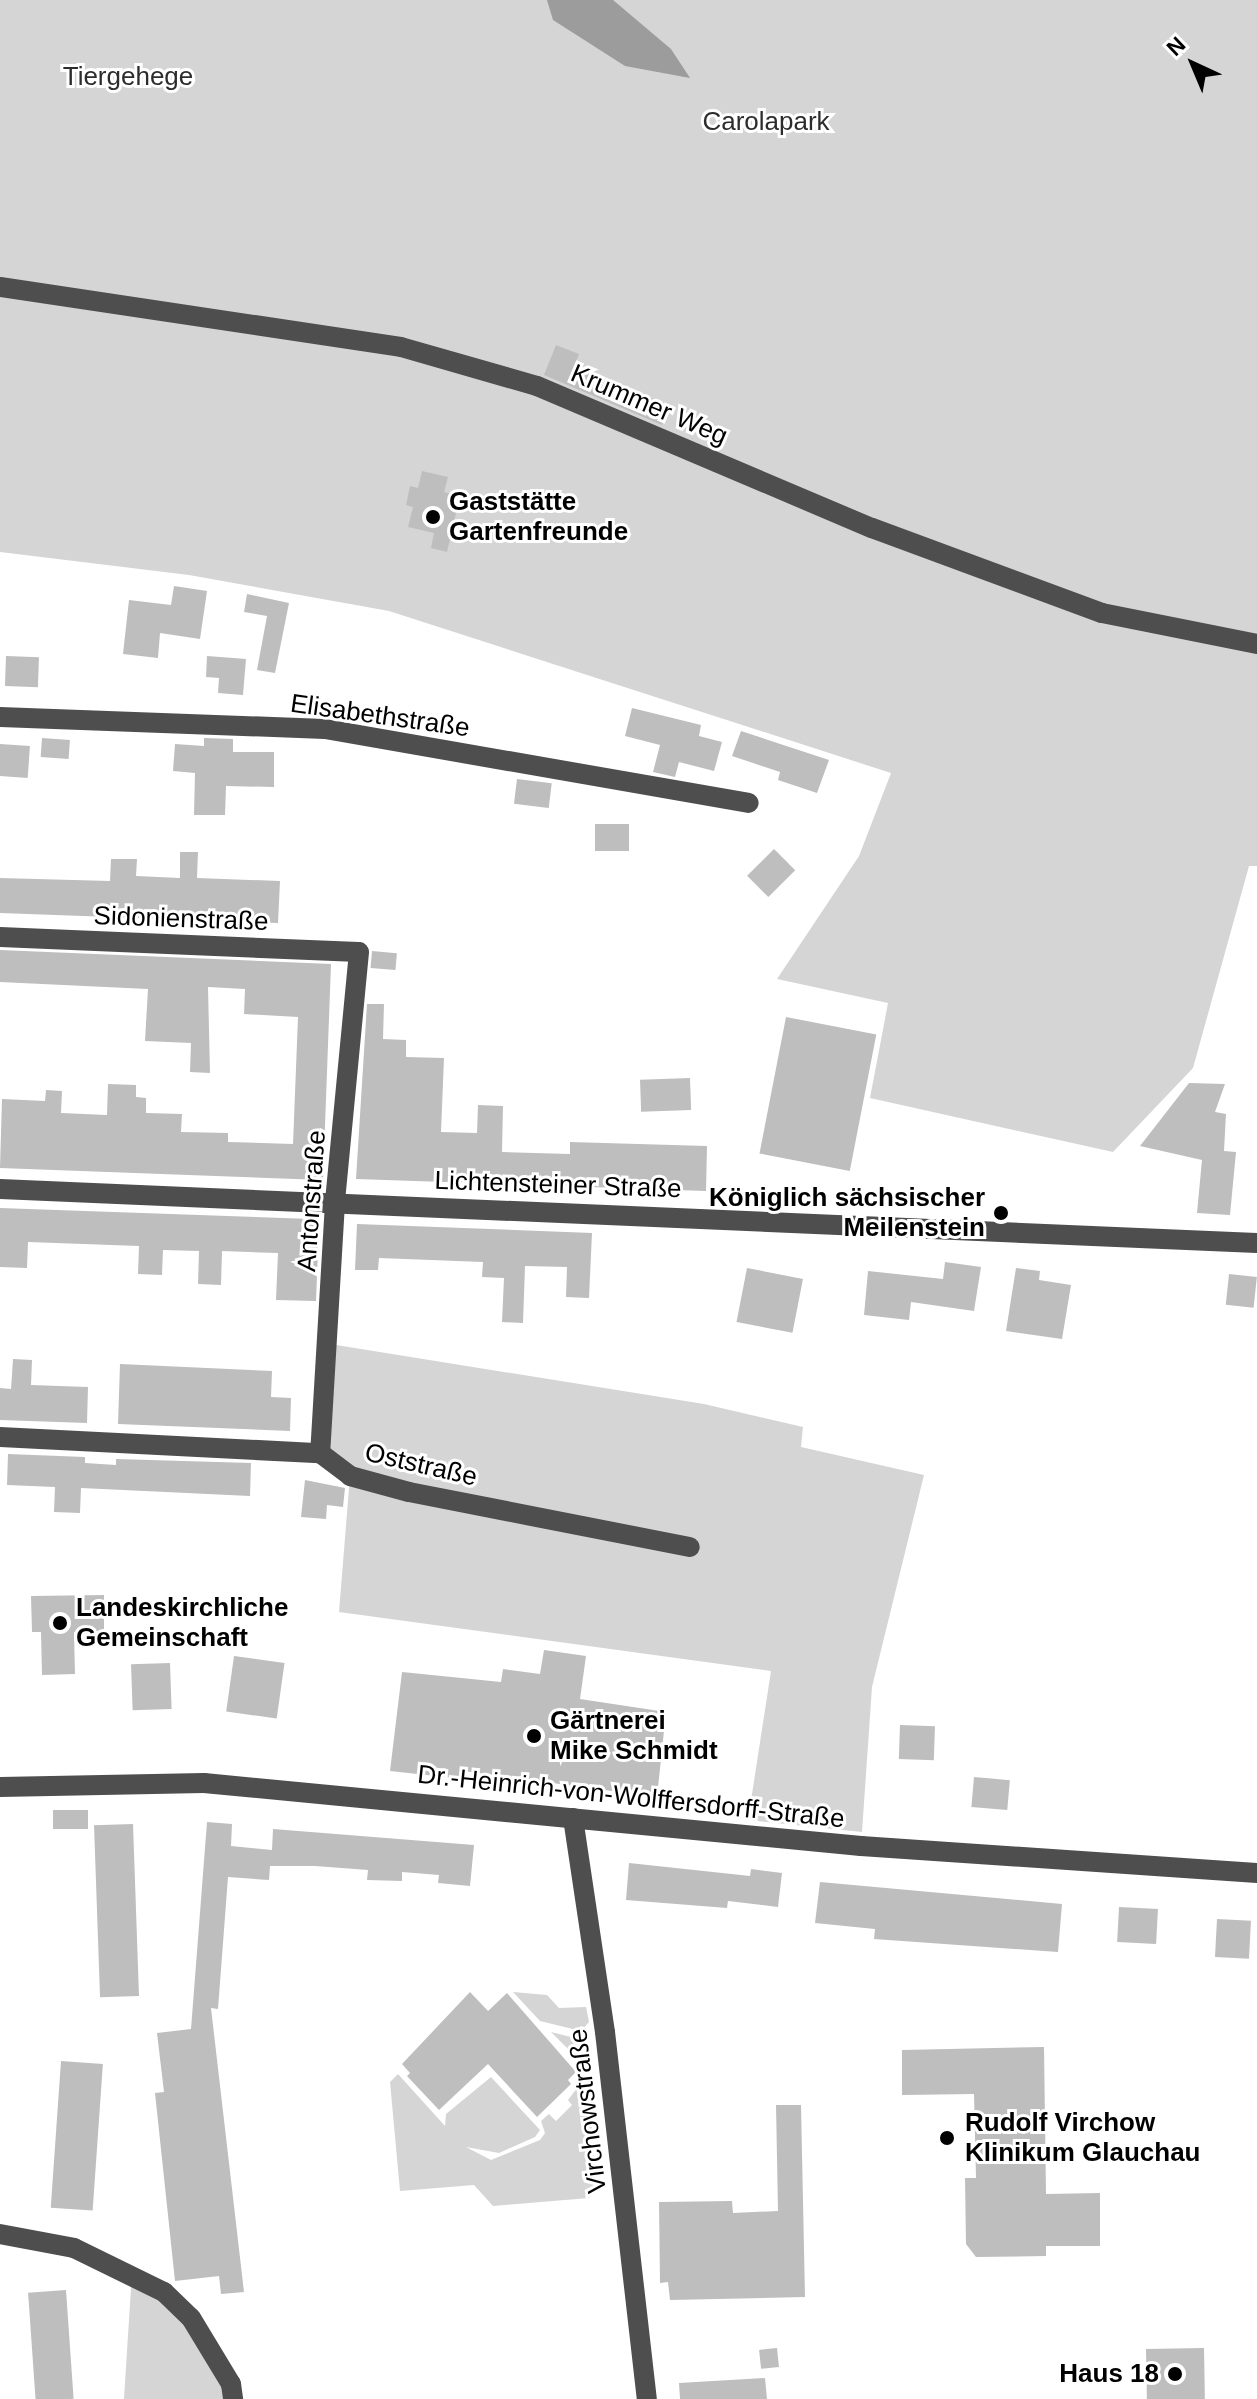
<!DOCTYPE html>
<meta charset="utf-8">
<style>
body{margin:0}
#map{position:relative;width:1257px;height:2399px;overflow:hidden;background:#fff;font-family:Helvetica,sans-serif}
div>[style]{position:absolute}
.green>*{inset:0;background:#d5d5d5}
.water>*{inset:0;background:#9c9c9c}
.building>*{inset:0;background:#bebebe;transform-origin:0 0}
.minor>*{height:20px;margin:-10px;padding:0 10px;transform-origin:10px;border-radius:10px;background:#4e4e4e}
.dots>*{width:22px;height:22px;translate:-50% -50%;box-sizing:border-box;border:4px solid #fff;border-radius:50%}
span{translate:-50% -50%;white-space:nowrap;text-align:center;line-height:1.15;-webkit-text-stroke:6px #fff;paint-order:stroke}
.park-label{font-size:26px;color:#2c2c2c}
.street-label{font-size:26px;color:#000}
.poi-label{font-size:26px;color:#000;font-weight:700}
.left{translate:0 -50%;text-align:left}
.right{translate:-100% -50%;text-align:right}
.north{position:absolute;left:1153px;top:24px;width:80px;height:80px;-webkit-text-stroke:6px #fff;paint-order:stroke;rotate:316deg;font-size:22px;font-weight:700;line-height:32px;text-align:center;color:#000}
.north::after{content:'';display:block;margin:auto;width:28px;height:36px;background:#000;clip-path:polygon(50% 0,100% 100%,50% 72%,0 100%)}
</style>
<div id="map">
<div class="green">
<i style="clip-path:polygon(0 0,1257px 0,1257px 866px,1249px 866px,1193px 1068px,1113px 1152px,870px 1098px,888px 1003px,777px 979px,859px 856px,891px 773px,389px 611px,189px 575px,0 552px)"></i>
<i style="clip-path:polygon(330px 1344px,704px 1404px,803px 1427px,801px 1447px,924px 1475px,872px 1687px,862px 1832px,748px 1820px,771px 1671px,339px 1612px,350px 1476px,320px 1453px)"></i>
<i style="clip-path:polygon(513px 1992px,547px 1995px,559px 2008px,586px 2007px,589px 2022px,581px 2031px,540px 2021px)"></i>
<i style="clip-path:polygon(551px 2032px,583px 2040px,586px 2067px)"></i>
<i style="clip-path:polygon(398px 2074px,445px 2126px,446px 2114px,491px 2077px,540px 2130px,535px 2137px,499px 2153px,466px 2147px,491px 2160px,540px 2140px,545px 2133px,541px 2121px,549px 2114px,556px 2121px,572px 2105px,568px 2100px,587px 2075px,597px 2189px,589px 2198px,493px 2206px,474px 2185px,400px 2191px,390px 2082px)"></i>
<i style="clip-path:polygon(132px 2272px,164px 2292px,233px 2399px,124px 2399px)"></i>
</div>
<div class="water">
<i style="clip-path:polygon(547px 0,613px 0,671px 49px,690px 78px,625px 66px,553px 20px)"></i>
</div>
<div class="building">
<i style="clip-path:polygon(556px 345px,579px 354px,573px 369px,670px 405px,662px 425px,544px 375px)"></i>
<i style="clip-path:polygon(422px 471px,448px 477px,444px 492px,460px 496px,447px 552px,431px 548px,434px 533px,408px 527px,413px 507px,406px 505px,410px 486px,418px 488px)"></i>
<i style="clip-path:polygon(174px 586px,207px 591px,200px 639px,160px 633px,158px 658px,123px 654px,129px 600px,171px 605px)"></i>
<i style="clip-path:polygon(247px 594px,289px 603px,275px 673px,257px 670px,267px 616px,244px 612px)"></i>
<i style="left:6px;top:656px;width:33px;height:30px;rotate:2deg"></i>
<i style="clip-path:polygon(207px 656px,246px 659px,243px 695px,218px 693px,219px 678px,206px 677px)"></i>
<i style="clip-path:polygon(632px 708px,701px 725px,699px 736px,722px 742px,714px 771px,679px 762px,675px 777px,653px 772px,660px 745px,625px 736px)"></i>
<i style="clip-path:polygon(741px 731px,829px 760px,817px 793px,778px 780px,780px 772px,732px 756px)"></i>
<i style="left:42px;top:738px;width:28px;height:19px;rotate:4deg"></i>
<i style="clip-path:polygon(204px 738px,233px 739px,233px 752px,274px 752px,274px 787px,226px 786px,225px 815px,194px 815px,195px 773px,173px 771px,175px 744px,204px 746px)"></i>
<i style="left:0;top:744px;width:30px;height:32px;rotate:4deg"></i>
<i style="left:517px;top:779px;width:35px;height:25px;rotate:7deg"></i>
<i style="left:595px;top:824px;width:34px;height:27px"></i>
<i style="left:774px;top:849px;width:30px;height:38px;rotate:45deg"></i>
<i style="clip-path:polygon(180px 852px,198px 852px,197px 878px,280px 881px,278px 923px,0 913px,0 878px,110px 881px,111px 859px,137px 859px,136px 876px,180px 878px)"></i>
<i style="clip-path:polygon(0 950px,331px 964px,323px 1180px,0 1168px,2px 1099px,45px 1101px,46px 1090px,62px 1091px,61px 1113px,107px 1115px,108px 1084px,136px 1085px,136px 1097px,146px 1098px,146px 1113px,182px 1114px,181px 1132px,228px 1133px,228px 1142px,293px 1144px,298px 1017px,244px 1014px,245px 989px,208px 987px,210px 1073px,190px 1072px,191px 1043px,145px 1041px,148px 989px,0 982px)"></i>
<i style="left:372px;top:951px;width:25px;height:17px;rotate:5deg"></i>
<i style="clip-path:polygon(367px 1004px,384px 1004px,383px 1039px,406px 1040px,406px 1057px,444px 1058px,441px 1132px,477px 1133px,478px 1105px,503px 1106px,502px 1152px,570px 1154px,570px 1142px,707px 1146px,706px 1191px,356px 1179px)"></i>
<i style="left:786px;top:1017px;width:92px;height:139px;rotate:11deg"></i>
<i style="left:690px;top:1078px;width:32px;height:50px;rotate:88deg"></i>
<i style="clip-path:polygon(1189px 1083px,1225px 1084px,1215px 1112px,1226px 1114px,1224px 1151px,1236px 1152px,1230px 1215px,1197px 1213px,1202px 1160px,1140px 1146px)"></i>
<i style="clip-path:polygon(0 1208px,312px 1219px,319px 1225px,316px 1301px,276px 1300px,278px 1253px,222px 1251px,221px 1285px,198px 1284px,199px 1251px,163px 1250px,162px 1275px,138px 1274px,139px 1246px,28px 1242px,27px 1268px,0 1267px)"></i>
<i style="clip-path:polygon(357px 1224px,592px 1233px,589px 1298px,566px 1297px,567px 1267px,525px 1266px,523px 1323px,502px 1322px,504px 1278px,482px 1277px,483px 1262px,379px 1258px,378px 1270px,355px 1270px)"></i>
<i style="clip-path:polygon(945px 1262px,981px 1267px,974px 1311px,911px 1302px,909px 1320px,864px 1315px,868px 1271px,943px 1279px)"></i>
<i style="left:747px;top:1268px;width:57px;height:55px;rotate:11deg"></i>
<i style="clip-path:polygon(1016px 1268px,1040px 1271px,1039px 1280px,1071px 1285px,1062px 1339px,1006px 1331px)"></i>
<i style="left:1229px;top:1274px;width:28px;height:31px;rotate:6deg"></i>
<i style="clip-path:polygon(13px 1359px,32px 1360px,31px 1385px,88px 1387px,87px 1423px,0 1420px,0 1388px,11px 1389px)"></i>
<i style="clip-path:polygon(120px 1364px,272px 1371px,271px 1397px,291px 1398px,290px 1431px,118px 1424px)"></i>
<i style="clip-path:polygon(8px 1454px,85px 1457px,85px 1463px,116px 1465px,116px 1459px,251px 1463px,250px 1496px,81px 1488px,80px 1513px,54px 1512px,55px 1487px,7px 1485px)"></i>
<i style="clip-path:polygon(305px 1480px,345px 1488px,343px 1507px,327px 1505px,326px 1519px,301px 1517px)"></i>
<i style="clip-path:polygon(104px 1595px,104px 1631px,74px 1632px,75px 1674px,42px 1675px,41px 1632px,32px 1632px,31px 1596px)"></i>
<i style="clip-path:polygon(544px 1650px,586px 1656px,580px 1699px,666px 1712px,657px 1797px,463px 1771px,463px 1779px,390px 1771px,402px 1672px,501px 1682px,503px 1669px,540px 1674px)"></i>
<i style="left:234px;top:1656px;width:51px;height:56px;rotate:8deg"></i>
<i style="left:170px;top:1663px;width:46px;height:39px;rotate:88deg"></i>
<i style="left:900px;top:1725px;width:35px;height:34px;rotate:2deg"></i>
<i style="left:974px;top:1777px;width:36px;height:30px;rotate:5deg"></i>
<i style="left:88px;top:1810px;width:19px;height:35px;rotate:90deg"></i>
<i style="clip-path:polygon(207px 1822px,232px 1824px,231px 1846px,272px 1850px,273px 1829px,474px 1845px,470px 1886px,438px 1883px,439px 1875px,402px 1872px,402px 1881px,367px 1880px,368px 1870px,315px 1866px,270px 1866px,269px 1880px,228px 1877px,218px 2009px,211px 2008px,244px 2292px,221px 2294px,219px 2276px,175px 2281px,155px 2093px,164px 2092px,157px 2033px,191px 2029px)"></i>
<i style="left:133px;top:1824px;width:172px;height:39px;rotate:88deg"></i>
<i style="clip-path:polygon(629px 1863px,750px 1876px,751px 1869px,782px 1873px,778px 1907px,728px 1901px,727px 1908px,626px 1900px)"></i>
<i style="clip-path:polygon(820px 1882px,1062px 1904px,1058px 1952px,874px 1939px,875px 1929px,815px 1923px)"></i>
<i style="left:1119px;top:1907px;width:39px;height:35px;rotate:3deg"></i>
<i style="left:1217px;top:1919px;width:34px;height:38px;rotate:3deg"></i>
<i style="clip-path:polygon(470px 1992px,488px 2011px,507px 1993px,576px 2072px,568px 2080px,571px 2084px,537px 2117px,488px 2064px,439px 2110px,407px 2076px,410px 2073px,402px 2064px)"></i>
<i style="clip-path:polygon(1044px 2047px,1046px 2194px,1100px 2193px,1100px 2246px,1046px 2246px,1046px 2256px,976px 2257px,966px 2244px,965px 2178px,976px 2178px,974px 2094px,902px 2095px,902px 2050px)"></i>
<i style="left:61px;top:2061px;width:42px;height:147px;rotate:4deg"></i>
<i style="clip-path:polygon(776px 2105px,801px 2105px,805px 2297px,670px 2300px,668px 2282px,660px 2283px,659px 2202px,732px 2201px,733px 2213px,778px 2211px)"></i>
<i style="left:66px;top:2290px;width:109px;height:38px;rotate:86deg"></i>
<i style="left:777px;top:2348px;width:19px;height:18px;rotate:84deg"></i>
<i style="left:1204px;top:2348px;width:51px;height:58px;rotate:89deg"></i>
<i style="clip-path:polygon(765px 2378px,767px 2399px,680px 2399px,679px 2383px)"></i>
</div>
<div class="minor">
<i style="left:0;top:287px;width:405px;rotate:8.5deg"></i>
<i style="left:401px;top:347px;width:141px;rotate:16deg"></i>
<i style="left:537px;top:386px;width:364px;rotate:23deg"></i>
<i style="left:872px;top:528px;width:245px;rotate:20.3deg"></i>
<i style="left:1102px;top:613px;width:158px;rotate:11.3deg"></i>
<i style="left:0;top:717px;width:325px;rotate:2.1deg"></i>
<i style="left:325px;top:729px;width:430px;rotate:9.9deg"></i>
<i style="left:0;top:937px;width:359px;rotate:2.4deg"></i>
<i style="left:359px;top:952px;width:252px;rotate:95.5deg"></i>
<i style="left:335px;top:1203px;width:250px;rotate:93.4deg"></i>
<i style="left:0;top:1189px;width:1258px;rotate:2.46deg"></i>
<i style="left:0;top:1437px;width:320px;rotate:2.9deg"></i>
<i style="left:320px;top:1453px;width:38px;rotate:37deg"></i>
<i style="left:350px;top:1476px;width:61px;rotate:15.2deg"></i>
<i style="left:409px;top:1492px;width:286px;rotate:11.1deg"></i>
<i style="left:0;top:1787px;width:204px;rotate:-1.1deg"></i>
<i style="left:204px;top:1783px;width:660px;rotate:5.48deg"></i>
<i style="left:861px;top:1846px;width:397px;rotate:3.9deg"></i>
<i style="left:573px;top:1818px;width:216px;rotate:81.5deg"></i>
<i style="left:605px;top:2032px;width:369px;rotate:83.5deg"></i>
<i style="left:0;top:2234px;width:75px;rotate:10.7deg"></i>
<i style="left:74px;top:2248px;width:100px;rotate:26.1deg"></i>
<i style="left:164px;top:2292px;width:37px;rotate:44deg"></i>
<i style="left:191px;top:2318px;width:77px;rotate:58.8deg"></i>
<i style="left:231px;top:2384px;width:15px;rotate:82deg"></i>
</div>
<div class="dots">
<i style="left:433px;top:517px;background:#000"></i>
<i style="left:1001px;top:1213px;background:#000"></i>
<i style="left:60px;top:1623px;background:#000"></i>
<i style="left:534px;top:1736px;background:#000"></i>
<i style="left:947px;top:2138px;background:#000"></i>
<i style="left:1175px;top:2374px;background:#000"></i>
</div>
<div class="park-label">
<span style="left:128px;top:77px">Tiergehege</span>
<span style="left:766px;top:122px">Carolapark</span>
</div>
<div class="street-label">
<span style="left:649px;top:405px;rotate:23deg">Krummer Weg</span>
<span style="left:380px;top:716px;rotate:8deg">Elisabethstraße</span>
<span style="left:181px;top:919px;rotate:2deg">Sidonienstraße</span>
<span style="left:558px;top:1185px;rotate:2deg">Lichtensteiner Straße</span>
<span style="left:312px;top:1201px;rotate:-86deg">Antonstraße</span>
<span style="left:421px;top:1465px;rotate:13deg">Oststraße</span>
<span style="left:631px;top:1797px;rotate:6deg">Dr.-Heinrich-von-Wolffersdorff-Straße</span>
<span style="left:588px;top:2111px;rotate:-97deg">Virchowstraße</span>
</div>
<div class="poi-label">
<span class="left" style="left:449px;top:517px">Gaststätte<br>Gartenfreunde</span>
<span class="right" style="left:985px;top:1213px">Königlich sächsischer<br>Meilenstein</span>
<span class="left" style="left:76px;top:1623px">Landeskirchliche<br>Gemeinschaft</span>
<span class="left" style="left:550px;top:1736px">Gärtnerei<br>Mike Schmidt</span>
<span class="left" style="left:965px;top:2138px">Rudolf Virchow<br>Klinikum Glauchau</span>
<span class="right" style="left:1159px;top:2374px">Haus 18</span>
</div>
<div class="north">N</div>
</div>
